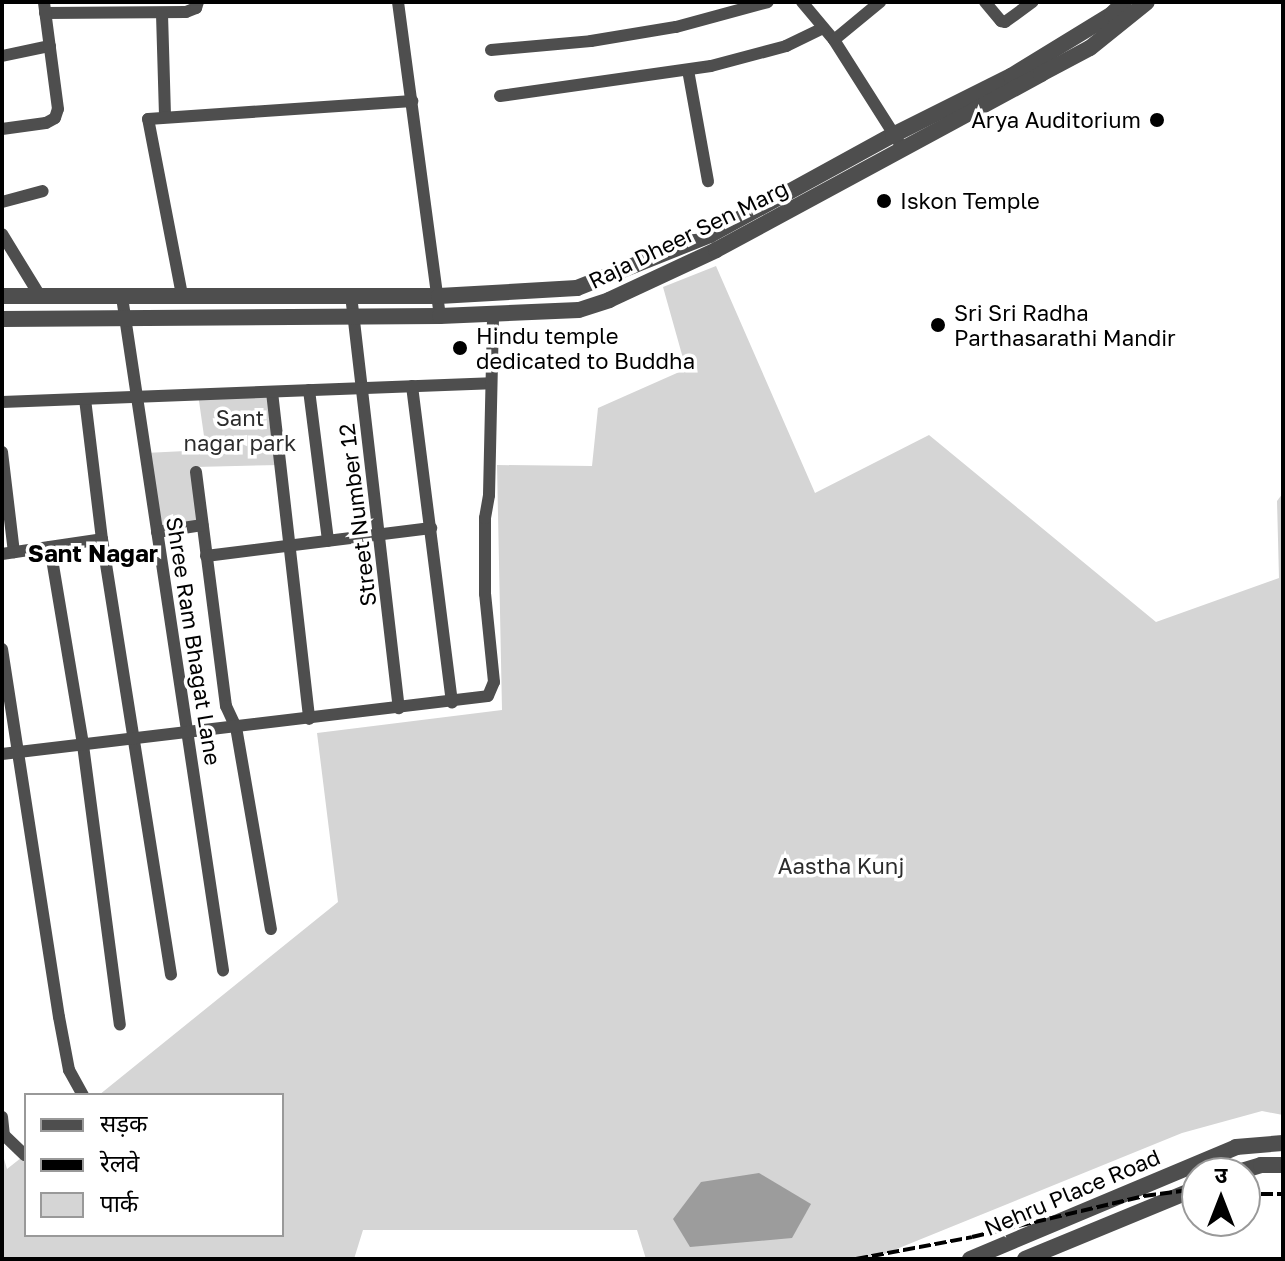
<!DOCTYPE html>
<meta charset="utf-8">
<style>
body{margin:0}
#map{position:relative;width:1285px;height:1261px;overflow:hidden;background:#fff;font-family:"Golos Text","Noto Sans Devanagari",sans-serif}
div>[style]{position:absolute}
.green>*{inset:0;background:#d5d5d5}
.water>*{inset:0;background:#9c9c9c}
.minor>*{height:12px;margin:-6px;padding:0 6px;transform-origin:6px;border-radius:6px;background:#4e4e4e}
.tertiary>*{height:16px;margin:-8px;padding:0 8px;transform-origin:8px;border-radius:8px;background:#4e4e4e}
.rail>*{height:4px;margin-top:-2px;transform-origin:0;background:repeating-linear-gradient(90deg,#000 0 12px,transparent 0 16px)}
.dots>*{width:22px;height:22px;translate:-50% -50%;box-sizing:border-box;border:4px solid #fff;border-radius:50%}
span{translate:-50% -50%;white-space:nowrap;text-align:center;line-height:1.15;-webkit-text-stroke:7px #fff;paint-order:stroke}
.poi-label{font-size:22px;color:#000}
.right{translate:-100% -50%;text-align:right}
.left{translate:0 -50%;text-align:left}
.street-label{font-size:22px;color:#000}
.park-label{font-size:22px;color:#2c2c2c}
.neighbourhood-label{font-size:24px;color:#000;font-weight:700}
.frame{position:absolute;inset:0;border:4px solid #000;pointer-events:none}
.legend{position:absolute;left:24px;top:1093px;width:260px;height:144px;box-sizing:border-box;background:#fff;border:2px solid #999;margin:0;padding:10px 14px;list-style:none;font-size:24px;color:#000}
.legend li{display:flex;align-items:center;gap:16px;height:40px}
.legend b{width:40px;border:2px solid #999}
.north{position:absolute;left:1181px;top:1157px;width:80px;height:80px;box-sizing:border-box;background:#fff;border:2px solid #999;border-radius:50%;rotate:0deg;font-size:22px;font-weight:700;line-height:32px;text-align:center;color:#000}
.north::after{content:'';display:block;margin:auto;width:28px;height:36px;background:#000;clip-path:polygon(50% 0,100% 100%,50% 72%,0 100%)}
</style>
<div id="map">
<div class="green">
<i style="clip-path:polygon(716px 266px,815px 493px,929px 435px,1156px 622px,1279px 578px,1277px 501px,1283px 493px,1283px 1115px,1262px 1111px,1182px 1133px,872px 1259px,646px 1259px,637px 1230px,363px 1230px,354px 1259px,2px 1258px,2px 1152px,7px 1169px,26px 1154px,26px 1235px,282px 1235px,282px 1095px,99px 1095px,338px 902px,317px 733px,502px 710px,497px 465px,592px 466px,598px 408px,686px 369px,663px 287px)"></i>
<i style="clip-path:polygon(272px 392px,280px 465px,195px 467px,198px 526px,157px 532px,145px 453px,206px 450px,198px 394px)"></i>
</div>
<div class="water">
<i style="clip-path:polygon(759px 1173px,811px 1204px,792px 1238px,690px 1247px,673px 1219px,701px 1182px)"></i>
</div>
<div class="minor">
<i style="left:398px;top:2px;width:317px;rotate:82.4deg"></i>
<i style="left:802px;top:2px;width:50px;rotate:49.9deg"></i>
<i style="left:834px;top:40px;width:120px;rotate:57.6deg"></i>
<i style="left:985px;top:2px;width:25px;rotate:50deg"></i>
<i style="left:1001px;top:21px;width:4px;rotate:14deg"></i>
<i style="left:1005px;top:22px;width:34px;rotate:-36deg"></i>
<i style="left:45px;top:13px;width:141px;rotate:-0.4deg"></i>
<i style="left:186px;top:12px;width:11px;rotate:-22deg"></i>
<i style="left:196px;top:8px;width:6px;rotate:-72deg"></i>
<i style="left:162px;top:14px;width:102px;rotate:88.3deg"></i>
<i style="left:834px;top:40px;width:60px;rotate:-39.6deg"></i>
<i style="left:491px;top:50px;width:100px;rotate:-5.1deg"></i>
<i style="left:591px;top:41px;width:86px;rotate:-9.4deg"></i>
<i style="left:676px;top:27px;width:95px;rotate:-15.2deg"></i>
<i style="left:2px;top:56px;width:49px;rotate:-11.8deg"></i>
<i style="left:688px;top:70px;width:113px;rotate:79.8deg"></i>
<i style="left:500px;top:96px;width:213px;rotate:-8.1deg"></i>
<i style="left:711px;top:66px;width:78px;rotate:-14.9deg"></i>
<i style="left:786px;top:46px;width:41px;rotate:-25.9deg"></i>
<i style="left:2px;top:129px;width:44px;rotate:-7.8deg"></i>
<i style="left:46px;top:123px;width:10px;rotate:-29deg"></i>
<i style="left:55px;top:118px;width:9px;rotate:-72deg"></i>
<i style="left:58px;top:109px;width:108px;rotate:-97.5deg"></i>
<i style="left:2px;top:202px;width:42px;rotate:-15deg"></i>
<i style="left:2px;top:234px;width:73px;rotate:58.5deg"></i>
<i style="left:182px;top:295px;width:179px;rotate:-100.9deg"></i>
<i style="left:148px;top:119px;width:265px;rotate:-3.9deg"></i>
<i style="left:351px;top:295px;width:416px;rotate:83.4deg"></i>
<i style="left:122px;top:297px;width:681px;rotate:81.47deg"></i>
<i style="left:412px;top:386px;width:319px;rotate:82.8deg"></i>
<i style="left:309px;top:390px;width:152px;rotate:82.8deg"></i>
<i style="left:272px;top:392px;width:329px;rotate:83.5deg"></i>
<i style="left:85px;top:399px;width:141px;rotate:83.1deg"></i>
<i style="left:102px;top:539px;width:441px;rotate:81deg"></i>
<i style="left:2px;top:402px;width:489px;rotate:-2.2deg"></i>
<i style="left:2px;top:452px;width:101px;rotate:83.2deg"></i>
<i style="left:196px;top:472px;width:236px;rotate:82.7deg"></i>
<i style="left:226px;top:706px;width:23px;rotate:65deg"></i>
<i style="left:236px;top:727px;width:205px;rotate:80.2deg"></i>
<i style="left:157px;top:532px;width:46px;rotate:-8.8deg"></i>
<i style="left:50px;top:547px;width:201px;rotate:80.5deg"></i>
<i style="left:83px;top:745px;width:282px;rotate:82.5deg"></i>
<i style="left:2px;top:554px;width:101px;rotate:-8.5deg"></i>
<i style="left:206px;top:556px;width:227px;rotate:-7.1deg"></i>
<i style="left:2px;top:649px;width:372px;rotate:81.2deg"></i>
<i style="left:59px;top:1017px;width:54px;rotate:79.3deg"></i>
<i style="left:69px;top:1070px;width:29px;rotate:61deg"></i>
<i style="left:2px;top:754px;width:489px;rotate:-6.8deg"></i>
<i style="left:488px;top:696px;width:15px;rotate:-67deg"></i>
<i style="left:494px;top:682px;width:88px;rotate:-95.8deg"></i>
<i style="left:485px;top:594px;width:76px;rotate:-90deg"></i>
<i style="left:485px;top:518px;width:23px;rotate:-80deg"></i>
<i style="left:489px;top:495px;width:182px;rotate:-88.7deg"></i>
<i style="left:2px;top:1117px;width:18px;rotate:84deg"></i>
<i style="left:4px;top:1135px;width:29px;rotate:44deg"></i>
</div>
<div class="tertiary">
<i style="left:2px;top:296px;width:437px"></i>
<i style="left:439px;top:296px;width:138px;rotate:-3.3deg"></i>
<i style="left:577px;top:288px;width:143px;rotate:-21.7deg"></i>
<i style="left:710px;top:235px;width:209px;rotate:-28.7deg"></i>
<i style="left:893px;top:135px;width:132px;rotate:-26.6deg"></i>
<i style="left:1011px;top:76px;width:119px;rotate:-31.5deg"></i>
<i style="left:1112px;top:14px;width:17px;rotate:-45deg"></i>
<i style="left:2px;top:319px;width:438px;rotate:-0.4deg"></i>
<i style="left:440px;top:316px;width:139px;rotate:-2.5deg"></i>
<i style="left:579px;top:310px;width:32px;rotate:-18deg"></i>
<i style="left:609px;top:300px;width:118px;rotate:-25deg"></i>
<i style="left:716px;top:250px;width:370px;rotate:-28.4deg"></i>
<i style="left:1041px;top:74px;width:55px;rotate:-28deg"></i>
<i style="left:1090px;top:48px;width:73px;rotate:-38.9deg"></i>
<i style="left:1235px;top:1173px;width:27px;rotate:-17deg"></i>
<i style="left:1261px;top:1165px;width:22px"></i>
<i style="left:970px;top:1259px;width:289px;rotate:-22.8deg"></i>
<i style="left:1236px;top:1147px;width:47px;rotate:-4.9deg"></i>
<i style="left:1025px;top:1259px;width:186px;rotate:-22.4deg"></i>
</div>
<div class="rail">
<i style="left:1245px;top:1194px;width:38px"></i>
<i style="left:856px;top:1259px;width:118px;rotate:-10.7deg"></i>
<i style="left:972px;top:1237px;width:177px;rotate:-13.4deg"></i>
<i style="left:1144px;top:1196px;width:53px;rotate:-7.5deg"></i>
</div>
<div class="dots">
<i style="left:1157px;top:120px;background:#000"></i>
<i style="left:884px;top:201px;background:#000"></i>
<i style="left:938px;top:325px;background:#000"></i>
<i style="left:460px;top:348px;background:#000"></i>
</div>
<div class="poi-label">
<span class="right" style="left:1141px;top:120px">Arya Auditorium</span>
<span class="left" style="left:900px;top:201px">Iskon Temple</span>
<span class="left" style="left:954px;top:325px">Sri Sri Radha<br>Parthasarathi Mandir</span>
<span class="left" style="left:476px;top:348px">Hindu temple<br>dedicated to Buddha</span>
</div>
<div class="street-label">
<span style="left:688px;top:234px;rotate:-26deg">Raja Dheer Sen Marg</span>
<span style="left:357px;top:515px;rotate:-97deg">Street Number 12</span>
<span style="left:194px;top:641px;rotate:81deg">Shree Ram Bhagat Lane</span>
<span style="left:1072px;top:1192px;rotate:-23deg">Nehru Place Road</span>
</div>
<div class="park-label">
<span style="left:240px;top:430px">Sant<br>nagar park</span>
<span style="left:841px;top:866px">Aastha Kunj</span>
</div>
<div class="neighbourhood-label">
<span style="left:93px;top:553px">Sant Nagar</span>
</div>
<div class="frame"></div>
<ul class="legend">
<li><b style="height:10px;background:#4e4e4e"></b>सड़क</li>
<li><b style="height:10px;background:#000"></b>रेलवे</li>
<li><b style="height:22px;background:#d5d5d5"></b>पार्क</li>
</ul>
<div class="north">उ</div>
</div>
